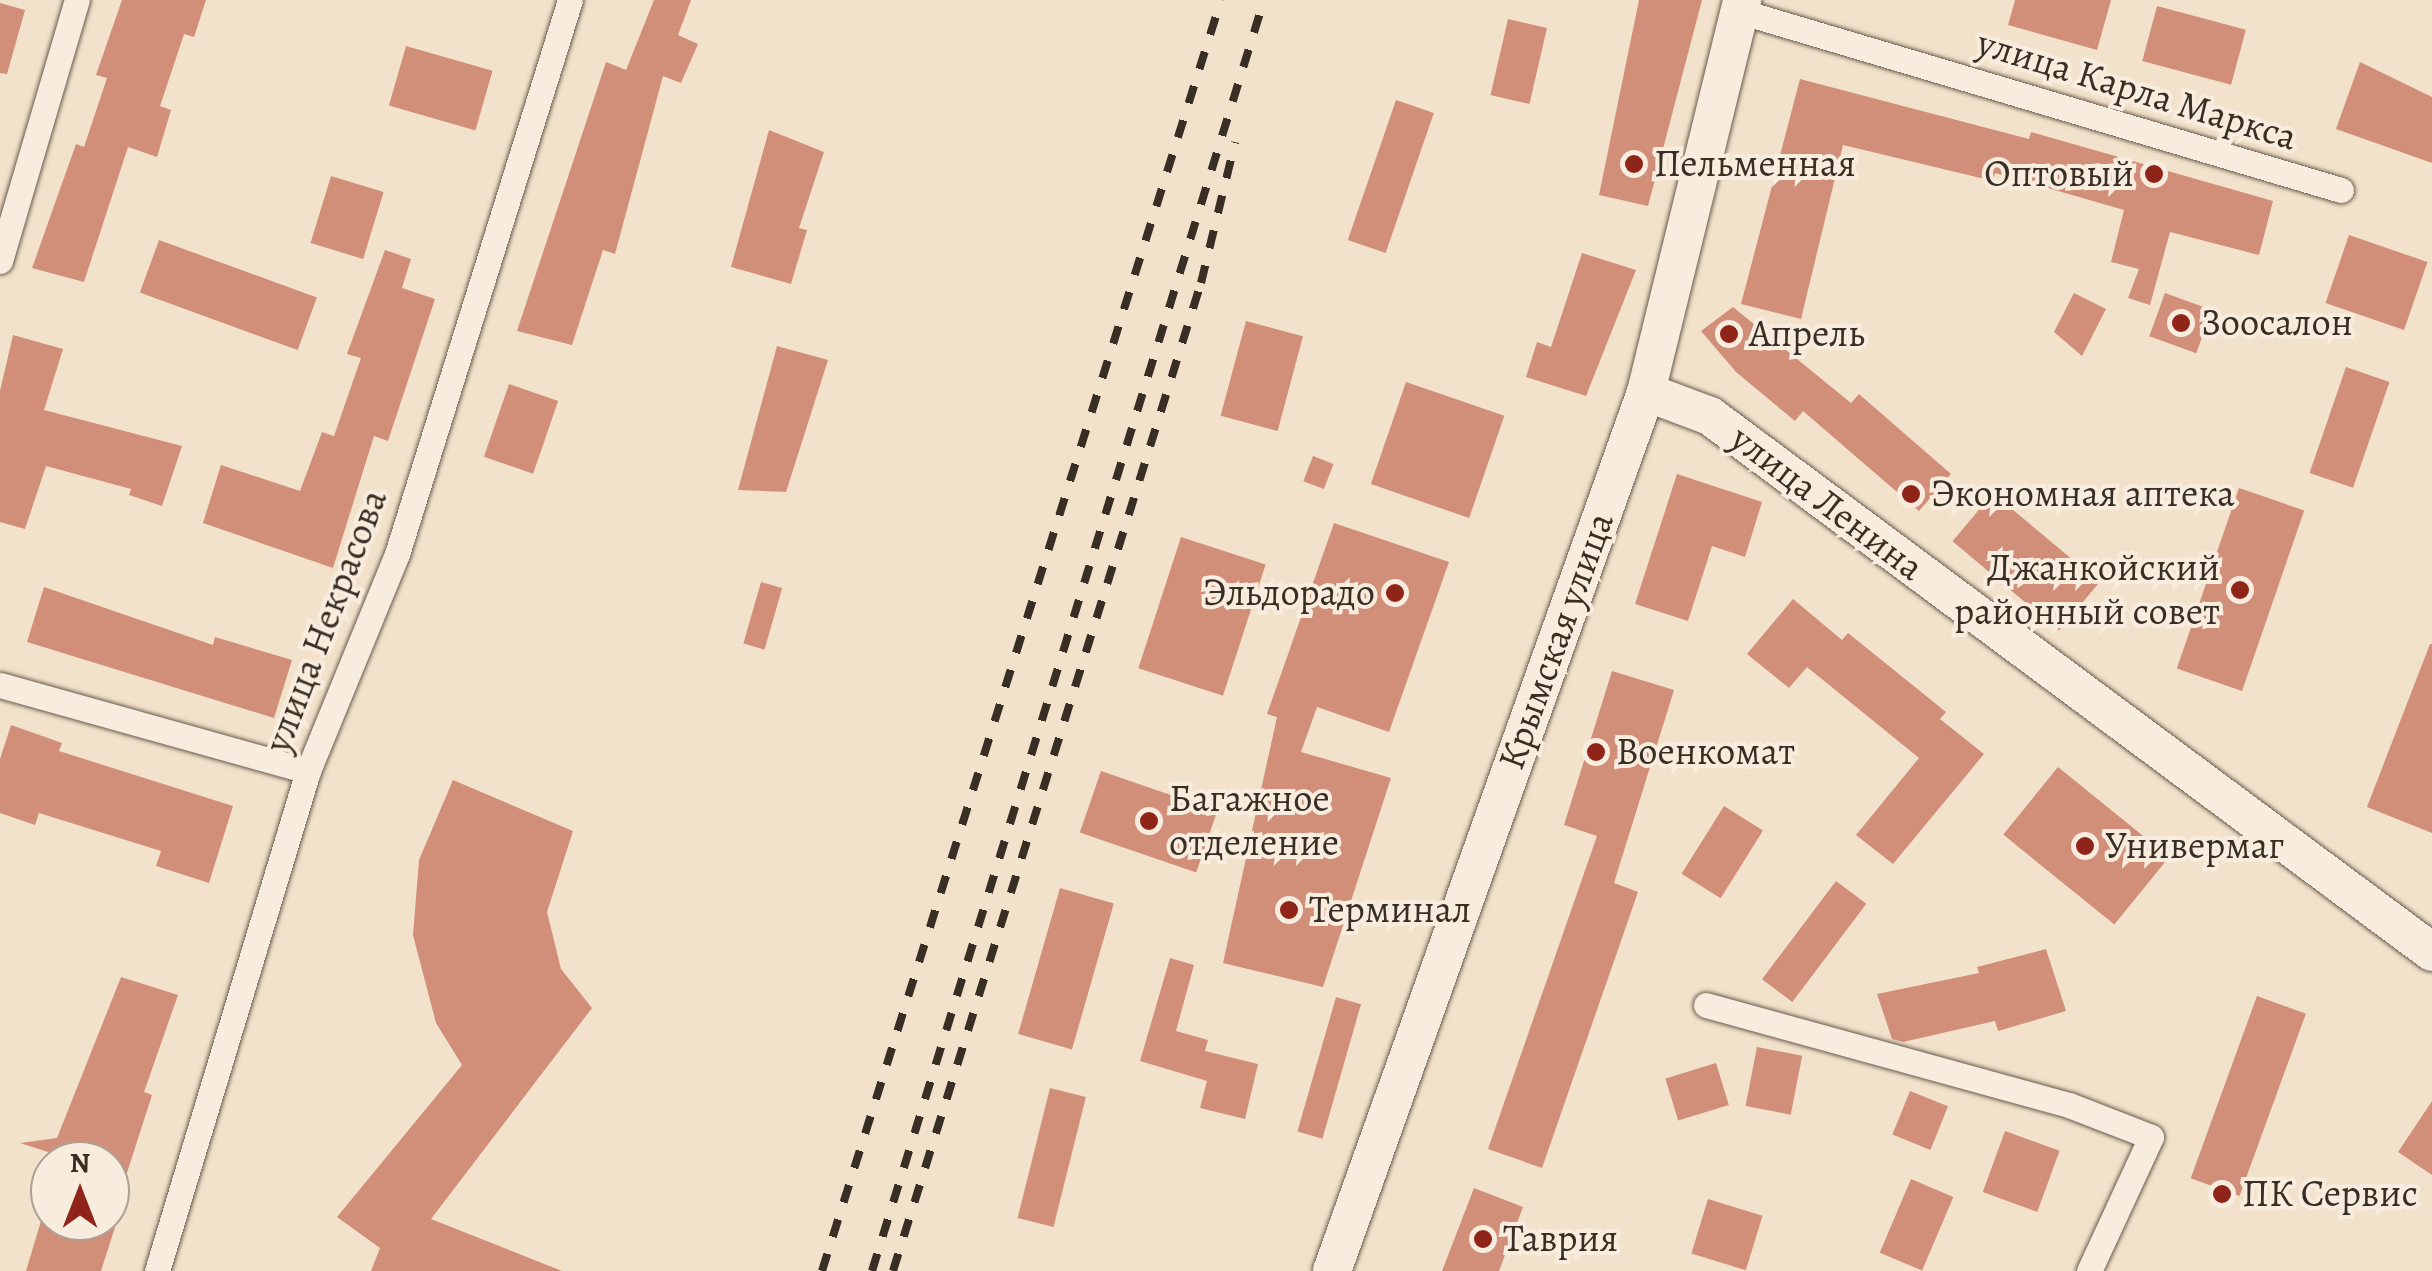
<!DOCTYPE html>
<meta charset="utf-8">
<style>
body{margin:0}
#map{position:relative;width:2432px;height:1271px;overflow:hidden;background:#f3e2cb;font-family:Alegreya,serif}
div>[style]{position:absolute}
.building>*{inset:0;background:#d18f7a;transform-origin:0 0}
.roads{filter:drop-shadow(0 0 2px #685b4d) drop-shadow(0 0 2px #685b4d)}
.minor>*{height:25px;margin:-12.5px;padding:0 12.5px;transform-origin:12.5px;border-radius:12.5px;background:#f7ecdd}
.secondary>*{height:38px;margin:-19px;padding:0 19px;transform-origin:19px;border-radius:19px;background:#f7ecdd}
.rail>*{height:8px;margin-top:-4px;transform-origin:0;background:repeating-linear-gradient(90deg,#392e23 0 18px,transparent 0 36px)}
.dots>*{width:28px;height:28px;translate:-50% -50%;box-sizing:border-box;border:5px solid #f7ecdd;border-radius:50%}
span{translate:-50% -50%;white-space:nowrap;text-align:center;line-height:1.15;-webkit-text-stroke:8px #f7ecdd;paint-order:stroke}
.street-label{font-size:38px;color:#392e23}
.poi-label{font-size:38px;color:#392e23}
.left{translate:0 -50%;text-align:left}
.right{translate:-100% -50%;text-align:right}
.north{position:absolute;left:30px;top:1141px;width:100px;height:100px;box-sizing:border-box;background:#f7ecdd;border:2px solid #aba093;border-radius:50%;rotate:0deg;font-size:28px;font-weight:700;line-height:40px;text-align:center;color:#392e23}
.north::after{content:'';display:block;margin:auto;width:35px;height:45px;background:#8f2418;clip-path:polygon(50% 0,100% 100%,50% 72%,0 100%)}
</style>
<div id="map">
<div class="building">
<i style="clip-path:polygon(122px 0,206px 0,194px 37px,184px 34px,160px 106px,171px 110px,157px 157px,128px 147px,84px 282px,32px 268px,76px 144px,84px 147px,107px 78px,96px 75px)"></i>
<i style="clip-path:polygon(654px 0,691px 0,678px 35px,698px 44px,681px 83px,663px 76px,615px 254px,603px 250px,572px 345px,517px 331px,606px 62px,626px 70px)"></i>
<i style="clip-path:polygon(1639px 0,1702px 0,1648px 206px,1599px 195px)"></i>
<i style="clip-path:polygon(2015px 0,2111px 0,2097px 50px,2008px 25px)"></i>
<i style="clip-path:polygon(0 3px,25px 10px,7px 74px,0 73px)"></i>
<i style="left:2157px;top:6px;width:92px;height:57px;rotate:15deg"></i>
<i style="left:1508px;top:19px;width:40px;height:78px;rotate:13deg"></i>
<i style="left:406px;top:46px;width:90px;height:62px;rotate:16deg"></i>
<i style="clip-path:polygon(2360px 62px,2432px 97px,2432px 163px,2336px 129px)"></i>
<i style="clip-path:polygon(1800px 79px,2029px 139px,2031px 132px,2273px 201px,2259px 255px,2170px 232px,2150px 305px,2128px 298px,2139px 269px,2111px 262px,2124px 210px,1995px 173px,1993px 181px,1843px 145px,1801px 319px,1741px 304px)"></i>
<i style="left:1396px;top:100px;width:40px;height:148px;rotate:19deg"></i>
<i style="clip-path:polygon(769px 130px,824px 152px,799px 228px,807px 230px,791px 284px,731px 267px)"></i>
<i style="left:331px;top:176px;width:55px;height:70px;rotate:17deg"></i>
<i style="left:2349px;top:235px;width:83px;height:72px;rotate:19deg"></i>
<i style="left:159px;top:240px;width:168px;height:56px;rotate:20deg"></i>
<i style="clip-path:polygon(385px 250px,411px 259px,402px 288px,435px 299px,388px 441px,374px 436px,333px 568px,203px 523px,221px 465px,300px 491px,322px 432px,334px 436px,361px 358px,347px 354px)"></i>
<i style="clip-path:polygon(1582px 253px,1636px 270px,1586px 396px,1526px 377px,1537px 342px,1551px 347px)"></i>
<i style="clip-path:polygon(2074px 293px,2106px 309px,2082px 356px,2054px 332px)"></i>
<i style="left:2165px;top:293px;width:50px;height:46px;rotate:20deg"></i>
<i style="clip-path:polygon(1733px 307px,1851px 403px,1859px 394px,1951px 474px,1919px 511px,1803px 411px,1795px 421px,1736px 372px,1701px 331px)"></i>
<i style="left:1246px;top:321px;width:59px;height:98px;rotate:15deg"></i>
<i style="clip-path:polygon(13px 335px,63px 349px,44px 410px,182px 446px,162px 506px,129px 495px,131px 489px,46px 466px,25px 529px,0 522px,0 391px)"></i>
<i style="clip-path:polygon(777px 346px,828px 360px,786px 492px,738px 490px)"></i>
<i style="left:2346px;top:367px;width:46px;height:112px;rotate:19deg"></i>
<i style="left:1406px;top:382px;width:104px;height:108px;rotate:19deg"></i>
<i style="left:509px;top:384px;width:52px;height:77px;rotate:19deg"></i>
<i style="left:1313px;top:456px;width:22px;height:27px;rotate:21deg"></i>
<i style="clip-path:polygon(1677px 474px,1762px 502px,1745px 557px,1712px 546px,1688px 621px,1635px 604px)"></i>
<i style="left:2239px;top:488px;width:69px;height:191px;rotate:19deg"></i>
<i style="left:1993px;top:493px;width:139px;height:63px;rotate:40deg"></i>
<i style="clip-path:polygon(1334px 523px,1449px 562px,1389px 732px,1317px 707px,1301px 752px,1391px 778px,1323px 987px,1223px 963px,1277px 717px,1267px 714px)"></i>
<i style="left:1181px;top:537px;width:89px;height:138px;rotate:18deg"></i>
<i style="left:761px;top:582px;width:22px;height:64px;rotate:16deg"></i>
<i style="clip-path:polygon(44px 587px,213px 645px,215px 637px,292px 660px,274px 718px,27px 642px)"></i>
<i style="clip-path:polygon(1793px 599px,1842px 640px,1848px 633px,1946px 712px,1940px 719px,1984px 754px,1893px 864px,1856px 835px,1919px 758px,1807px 667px,1789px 688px,1747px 654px)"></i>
<i style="clip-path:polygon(2430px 644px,2432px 644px,2432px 833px,2367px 807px)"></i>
<i style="clip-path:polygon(1612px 671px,1674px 690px,1614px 883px,1638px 892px,1542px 1168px,1488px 1149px,1597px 836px,1564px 825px)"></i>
<i style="clip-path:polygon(11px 725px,62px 743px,59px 751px,233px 806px,209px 883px,156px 866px,161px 851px,39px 813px,35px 825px,0 813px,0 759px)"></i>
<i style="left:2058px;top:767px;width:143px;height:87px;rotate:39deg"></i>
<i style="left:1101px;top:771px;width:123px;height:65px;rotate:19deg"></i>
<i style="clip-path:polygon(453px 780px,573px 831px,547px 912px,561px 969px,592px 1008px,431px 1219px,562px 1271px,371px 1271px,380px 1248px,337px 1217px,462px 1065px,436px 1023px,413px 935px,419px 860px)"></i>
<i style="left:1724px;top:806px;width:46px;height:80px;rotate:32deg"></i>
<i style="left:1836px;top:881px;width:38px;height:123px;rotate:37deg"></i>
<i style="left:1060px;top:888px;width:56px;height:152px;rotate:16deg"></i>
<i style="clip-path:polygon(2046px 949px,2066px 1011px,1998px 1031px,1995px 1021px,1903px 1042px,1892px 1039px,1877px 994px,1979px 973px,1977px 967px)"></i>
<i style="clip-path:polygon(1170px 958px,1194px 965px,1176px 1031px,1208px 1040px,1205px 1051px,1258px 1064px,1245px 1119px,1200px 1108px,1207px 1081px,1140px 1061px)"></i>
<i style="clip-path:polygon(121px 977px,178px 995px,144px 1092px,152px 1095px,115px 1210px,110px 1161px,76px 1161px,20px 1143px,57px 1138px)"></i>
<i style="left:2257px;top:996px;width:52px;height:194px;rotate:20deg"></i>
<i style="left:1336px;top:997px;width:26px;height:140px;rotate:16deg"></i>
<i style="left:1757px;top:1047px;width:46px;height:60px;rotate:11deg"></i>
<i style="left:1716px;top:1063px;width:44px;height:53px;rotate:73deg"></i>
<i style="left:1050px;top:1088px;width:37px;height:134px;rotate:14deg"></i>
<i style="left:1910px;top:1091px;width:41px;height:47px;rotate:22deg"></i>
<i style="clip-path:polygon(2432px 1101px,2432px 1175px,2398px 1152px)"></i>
<i style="left:2005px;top:1131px;width:58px;height:65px;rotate:20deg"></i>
<i style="left:1911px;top:1179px;width:46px;height:80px;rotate:23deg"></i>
<i style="clip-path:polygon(1474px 1188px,1523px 1207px,1499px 1271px,1442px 1271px)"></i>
<i style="left:1708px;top:1199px;width:57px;height:57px;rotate:17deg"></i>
<i style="clip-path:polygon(41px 1221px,117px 1221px,101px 1271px,26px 1271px)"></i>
</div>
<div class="roads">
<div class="minor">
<i style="left:1739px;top:11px;width:628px;rotate:16.56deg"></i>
<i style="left:0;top:261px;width:272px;rotate:-73.6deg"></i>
<i style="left:0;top:685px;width:320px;rotate:15.6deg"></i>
<i style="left:1706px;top:1005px;width:377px;rotate:15.4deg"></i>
<i style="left:2069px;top:1105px;width:88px;rotate:21.3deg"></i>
<i style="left:2151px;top:1137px;width:148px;rotate:114.8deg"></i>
<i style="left:157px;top:1271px;width:522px;rotate:-73.2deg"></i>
<i style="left:308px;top:771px;width:235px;rotate:-67.7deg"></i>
<i style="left:397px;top:554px;width:580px;rotate:-72.66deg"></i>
</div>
<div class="secondary">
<i style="left:1646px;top:392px;width:68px;rotate:20.6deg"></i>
<i style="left:1710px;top:416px;width:899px;rotate:36.59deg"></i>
<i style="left:1332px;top:1271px;width:933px;rotate:-70.34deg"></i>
<i style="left:1646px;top:392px;width:404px;rotate:-76.2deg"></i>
</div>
</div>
<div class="rail">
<i style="left:822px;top:1271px;width:1332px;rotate:-72.57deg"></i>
<i style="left:872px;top:1271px;width:1330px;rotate:-72.86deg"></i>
<i style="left:893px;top:1271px;width:1035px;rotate:-72.69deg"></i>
<i style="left:1201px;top:283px;width:145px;rotate:-76.4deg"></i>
</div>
<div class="dots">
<i style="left:1634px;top:164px;background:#8f2418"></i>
<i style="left:2154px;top:174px;background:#8f2418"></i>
<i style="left:2181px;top:323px;background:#8f2418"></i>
<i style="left:1729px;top:334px;background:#8f2418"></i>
<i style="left:1911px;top:494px;background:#8f2418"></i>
<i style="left:2240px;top:590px;background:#8f2418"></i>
<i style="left:1395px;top:593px;background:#8f2418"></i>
<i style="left:1596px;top:752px;background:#8f2418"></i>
<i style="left:1149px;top:821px;background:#8f2418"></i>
<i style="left:2085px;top:846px;background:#8f2418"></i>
<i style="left:1289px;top:910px;background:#8f2418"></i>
<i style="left:2222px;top:1194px;background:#8f2418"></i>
<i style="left:1483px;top:1239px;background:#8f2418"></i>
</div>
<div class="street-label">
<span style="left:2137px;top:90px;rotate:17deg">улица Карла Маркса</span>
<span style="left:1827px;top:503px;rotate:37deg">улица Ленина</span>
<span style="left:326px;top:621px;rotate:-69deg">улица Некрасова</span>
<span style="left:1556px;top:641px;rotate:-70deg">Крымская улица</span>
</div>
<div class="poi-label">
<span class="left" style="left:1654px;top:164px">Пельменная</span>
<span class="right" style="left:2134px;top:174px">Оптовый</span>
<span class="left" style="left:2201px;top:323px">Зоосалон</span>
<span class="left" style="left:1749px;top:334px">Апрель</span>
<span class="left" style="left:1931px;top:494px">Экономная аптека</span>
<span class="right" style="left:2220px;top:590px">Джанкойский<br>районный совет</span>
<span class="right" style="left:1375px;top:593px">Эльдорадо</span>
<span class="left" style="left:1616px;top:752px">Военкомат</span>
<span class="left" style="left:1169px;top:821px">Багажное<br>отделение</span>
<span class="left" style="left:2105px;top:846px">Универмаг</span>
<span class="left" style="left:1309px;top:910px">Терминал</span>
<span class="left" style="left:2242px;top:1194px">ПК Сервис</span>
<span class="left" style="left:1503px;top:1239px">Таврия</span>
</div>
<div class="north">N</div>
</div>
